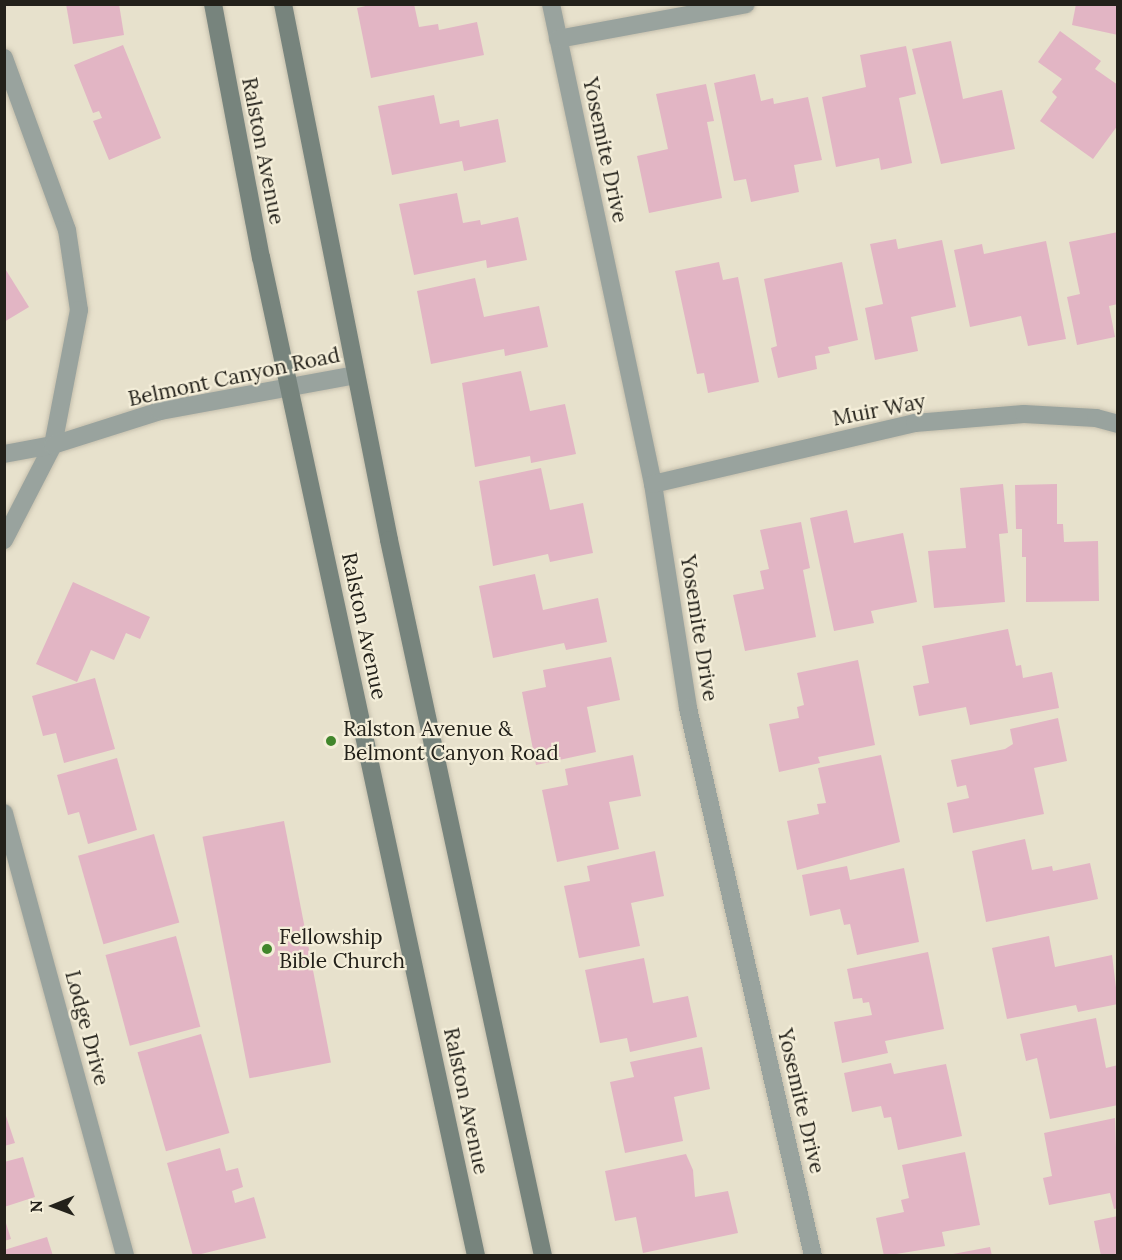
<!DOCTYPE html>
<style>
body{margin:0}
#map{position:relative;width:1122px;height:1260px;overflow:hidden;background:#e7e1cc;font-family:Lora,serif}
div>[style]{position:absolute}
.building>*{inset:0;background:#e2b5c4;transform-origin:0 0}
.roads{filter:drop-shadow(0 0 2px #c4beac) drop-shadow(0 0 2px #c4beac)}
.street>*{height:18px;margin:-9px;padding:0 9px;transform-origin:9px;border-radius:9px;background:#99a39e}
.secondary>*{height:18px;margin:-9px;padding:0 9px;transform-origin:9px;border-radius:9px;background:#77847d}
.dots>*{width:16px;height:16px;translate:-50% -50%;box-sizing:border-box;border:3px solid #f4eed9;border-radius:50%}
span{translate:-50% -50%;white-space:nowrap;text-align:center;line-height:1.15;-webkit-text-stroke:4.5px #f4eed9;paint-order:stroke}
.street-label{font-size:21px;color:#23211a}
.poi-label{font-size:21px;color:#23211a}
.left{translate:0 -50%;text-align:left}
.frame{position:absolute;inset:0;border:6px solid #23211a;pointer-events:none}
.north{position:absolute;left:24px;top:1176px;width:60px;height:60px;-webkit-text-stroke:4px #f4eed9;paint-order:stroke;rotate:269deg;font-size:16px;font-weight:700;line-height:24px;text-align:center;color:#23211a}
.north::after{content:'';display:block;margin:auto;width:21px;height:27px;background:#23211a;clip-path:polygon(50% 0,100% 100%,50% 72%,0 100%)}
</style>
<div id="map">
<div class="building">
<i style="clip-path:polygon(66px 4px,119px 4px,124px 35px,73px 44px)"></i>
<i style="clip-path:polygon(374px 4px,414px 4px,419px 27px,438px 24px,439px 30px,477px 22px,484px 55px,371px 78px,357px 8px)"></i>
<i style="clip-path:polygon(1076px 4px,1118px 4px,1118px 35px,1072px 25px)"></i>
<i style="clip-path:polygon(1060px 31px,1101px 61px,1095px 69px,1118px 85px,1118px 125px,1093px 159px,1040px 121px,1057px 97px,1052px 92px,1062px 79px,1038px 62px)"></i>
<i style="clip-path:polygon(951px 41px,963px 99px,1002px 90px,1015px 149px,941px 164px,912px 49px)"></i>
<i style="clip-path:polygon(123px 45px,161px 138px,109px 160px,93px 121px,102px 118px,99px 111px,93px 113px,74px 65px)"></i>
<i style="clip-path:polygon(906px 46px,916px 94px,899px 98px,912px 163px,881px 170px,879px 158px,836px 167px,822px 97px,866px 87px,860px 55px)"></i>
<i style="clip-path:polygon(755px 74px,761px 101px,773px 98px,774px 104px,808px 97px,822px 160px,794px 165px,799px 192px,751px 202px,746px 179px,734px 181px,714px 83px)"></i>
<i style="clip-path:polygon(706px 84px,714px 121px,707px 122px,722px 198px,649px 213px,637px 156px,668px 149px,656px 94px)"></i>
<i style="clip-path:polygon(434px 95px,440px 124px,459px 120px,460px 127px,498px 119px,506px 162px,464px 171px,462px 161px,392px 175px,378px 106px)"></i>
<i style="clip-path:polygon(457px 193px,463px 223px,480px 220px,481px 225px,518px 217px,527px 260px,487px 268px,486px 260px,414px 275px,399px 204px)"></i>
<i style="clip-path:polygon(1118px 232px,1118px 304px,1109px 306px,1115px 337px,1077px 345px,1067px 297px,1080px 294px,1069px 242px)"></i>
<i style="clip-path:polygon(896px 239px,898px 249px,942px 240px,956px 307px,911px 317px,918px 351px,875px 360px,865px 308px,883px 304px,870px 244px)"></i>
<i style="clip-path:polygon(1046px 241px,1066px 339px,1028px 346px,1021px 316px,970px 327px,954px 250px,982px 244px,984px 254px)"></i>
<i style="clip-path:polygon(719px 262px,723px 280px,738px 277px,759px 382px,708px 393px,704px 373px,697px 374px,675px 271px)"></i>
<i style="clip-path:polygon(842px 262px,858px 340px,828px 347px,830px 353px,815px 356px,817px 369px,778px 378px,771px 348px,777px 346px,764px 279px)"></i>
<i style="clip-path:polygon(4px 267px,29px 307px,4px 322px)"></i>
<i style="clip-path:polygon(475px 278px,484px 317px,539px 306px,548px 347px,505px 356px,504px 349px,431px 364px,417px 291px)"></i>
<i style="clip-path:polygon(521px 371px,530px 411px,565px 404px,576px 454px,531px 463px,530px 456px,475px 467px,462px 383px)"></i>
<i style="clip-path:polygon(541px 468px,550px 510px,583px 503px,593px 553px,550px 562px,548px 554px,493px 566px,479px 481px)"></i>
<i style="clip-path:polygon(1003px 484px,1008px 533px,999px 534px,1005px 602px,934px 608px,928px 551px,966px 548px,960px 488px)"></i>
<i style="clip-path:polygon(1057px 484px,1057px 524px,1063px 524px,1064px 542px,1098px 541px,1099px 601px,1026px 602px,1026px 557px,1022px 557px,1022px 529px,1016px 529px,1015px 485px)"></i>
<i style="clip-path:polygon(847px 510px,854px 543px,903px 533px,917px 602px,871px 611px,874px 623px,834px 631px,810px 518px)"></i>
<i style="clip-path:polygon(801px 522px,810px 568px,803px 570px,816px 637px,745px 651px,733px 595px,764px 589px,760px 571px,769px 569px,760px 530px)"></i>
<i style="clip-path:polygon(535px 574px,543px 610px,598px 598px,607px 642px,566px 650px,564px 643px,493px 658px,479px 586px)"></i>
<i style="clip-path:polygon(73px 582px,150px 617px,140px 639px,126px 633px,114px 660px,91px 650px,77px 682px,36px 664px)"></i>
<i style="clip-path:polygon(1008px 629px,1016px 666px,1021px 665px,1023px 678px,1052px 672px,1059px 708px,970px 725px,966px 707px,919px 716px,913px 686px,929px 683px,922px 646px)"></i>
<i style="clip-path:polygon(611px 657px,620px 700px,587px 707px,596px 752px,536px 765px,522px 692px,546px 687px,543px 670px)"></i>
<i style="clip-path:polygon(858px 660px,875px 745px,818px 757px,820px 763px,779px 772px,769px 724px,799px 718px,797px 707px,804px 705px,797px 673px)"></i>
<i style="clip-path:polygon(95px 678px,115px 749px,64px 763px,56px 733px,43px 736px,32px 696px)"></i>
<i style="clip-path:polygon(1058px 718px,1067px 761px,1034px 768px,1044px 814px,953px 833px,947px 803px,969px 798px,966px 785px,957px 787px,951px 760px,1005px 749px,1013px 744px,1010px 729px)"></i>
<i style="clip-path:polygon(633px 755px,641px 796px,609px 802px,619px 849px,557px 862px,542px 790px,568px 785px,565px 769px)"></i>
<i style="clip-path:polygon(881px 755px,900px 842px,797px 870px,787px 821px,819px 814px,817px 804px,826px 803px,818px 768px)"></i>
<i style="clip-path:polygon(117px 758px,137px 830px,88px 844px,79px 812px,68px 815px,57px 775px)"></i>
<i style="left:284px;top:821px;width:246px;height:83px;rotate:79deg"></i>
<i style="left:154px;top:834px;width:92px;height:79px;rotate:74deg"></i>
<i style="clip-path:polygon(1025px 839px,1032px 870px,1052px 866px,1053px 871px,1090px 863px,1098px 899px,986px 922px,972px 851px)"></i>
<i style="clip-path:polygon(655px 851px,664px 896px,631px 903px,640px 946px,579px 958px,564px 886px,590px 881px,587px 866px)"></i>
<i style="clip-path:polygon(847px 866px,850px 880px,904px 868px,919px 942px,857px 955px,850px 924px,844px 925px,840px 909px,810px 916px,802px 875px)"></i>
<i style="left:176px;top:936px;width:94px;height:73px;rotate:75deg"></i>
<i style="clip-path:polygon(1049px 936px,1055px 967px,1112px 955px,1118px 1004px,1078px 1012px,1076px 1005px,1007px 1019px,992px 948px)"></i>
<i style="clip-path:polygon(928px 952px,944px 1029px,885px 1041px,888px 1053px,842px 1063px,834px 1022px,872px 1015px,869px 1002px,863px 1003px,862px 998px,853px 999px,847px 969px)"></i>
<i style="clip-path:polygon(644px 958px,653px 1003px,688px 996px,697px 1037px,630px 1052px,627px 1038px,600px 1043px,585px 970px)"></i>
<i style="clip-path:polygon(1096px 1018px,1106px 1068px,1118px 1065px,1118px 1105px,1050px 1119px,1037px 1058px,1026px 1061px,1020px 1034px)"></i>
<i style="left:201px;top:1034px;width:103px;height:66px;rotate:74deg"></i>
<i style="clip-path:polygon(702px 1047px,710px 1089px,674px 1097px,683px 1141px,625px 1153px,610px 1082px,634px 1077px,630px 1062px)"></i>
<i style="clip-path:polygon(891px 1063px,894px 1074px,946px 1064px,962px 1136px,898px 1150px,891px 1117px,884px 1118px,881px 1106px,852px 1112px,844px 1073px)"></i>
<i style="clip-path:polygon(4px 1110px,15px 1143px,4px 1146px)"></i>
<i style="clip-path:polygon(1115px 1118px,1118px 1208px,1114px 1209px,1110px 1193px,1049px 1205px,1043px 1178px,1052px 1176px,1044px 1133px)"></i>
<i style="clip-path:polygon(220px 1148px,226px 1171px,238px 1168px,243px 1187px,232px 1191px,235px 1203px,254px 1197px,266px 1238px,193px 1256px,167px 1163px)"></i>
<i style="clip-path:polygon(965px 1152px,980px 1225px,942px 1232px,945px 1246px,884px 1256px,876px 1218px,904px 1212px,901px 1200px,909px 1198px,902px 1165px)"></i>
<i style="clip-path:polygon(686px 1154px,693px 1170px,695px 1197px,728px 1191px,738px 1233px,643px 1253px,636px 1217px,615px 1221px,605px 1171px)"></i>
<i style="clip-path:polygon(23px 1157px,35px 1197px,4px 1207px,4px 1162px)"></i>
<i style="clip-path:polygon(1118px 1216px,1118px 1256px,1101px 1256px,1094px 1221px)"></i>
<i style="clip-path:polygon(5px 1220px,11px 1239px,4px 1241px,4px 1221px)"></i>
<i style="clip-path:polygon(47px 1237px,53px 1256px,4px 1256px,4px 1250px)"></i>
<i style="clip-path:polygon(990px 1247px,992px 1256px,953px 1256px,953px 1254px)"></i>
</div>
<div class="roads">
<div class="street">
<i style="left:551px;top:4px;width:491px;rotate:78deg"></i>
<i style="left:653px;top:484px;width:227px;rotate:81.1deg"></i>
<i style="left:688px;top:708px;width:562px;rotate:77.15deg"></i>
<i style="left:558px;top:39px;width:191px;rotate:-10.5deg"></i>
<i style="left:4px;top:58px;width:183px;rotate:69.9deg"></i>
<i style="left:67px;top:230px;width:81px;rotate:81.5deg"></i>
<i style="left:79px;top:310px;width:137px;rotate:100.9deg"></i>
<i style="left:53px;top:445px;width:107px;rotate:117.3deg"></i>
<i style="left:4px;top:454px;width:50px;rotate:-10.4deg"></i>
<i style="left:53px;top:445px;width:112px;rotate:-17.6deg"></i>
<i style="left:160px;top:411px;width:199px;rotate:-10.4deg"></i>
<i style="left:653px;top:484px;width:269px;rotate:-13.1deg"></i>
<i style="left:915px;top:423px;width:109px;rotate:-4.7deg"></i>
<i style="left:1024px;top:414px;width:72px;rotate:3.2deg"></i>
<i style="left:1096px;top:418px;width:23px;rotate:15deg"></i>
<i style="left:4px;top:813px;width:459px;rotate:74.7deg"></i>
</div>
<div class="secondary">
<i style="left:213px;top:4px;width:258px;rotate:79.3deg"></i>
<i style="left:261px;top:257px;width:1022px;rotate:77.85deg"></i>
<i style="left:283px;top:4px;width:546px;rotate:78.81deg"></i>
<i style="left:389px;top:540px;width:732px;rotate:77.86deg"></i>
</div>
</div>
<div class="dots">
<i style="left:331px;top:741px;background:#41862b"></i>
<i style="left:267px;top:949px;background:#41862b"></i>
</div>
<div class="street-label">
<span style="left:605px;top:150px;rotate:78deg">Yosemite Drive</span>
<span style="left:263px;top:151px;rotate:79deg">Ralston Avenue</span>
<span style="left:234px;top:377px;rotate:-12deg">Belmont Canyon Road</span>
<span style="left:879px;top:410px;rotate:-11deg">Muir Way</span>
<span style="left:364px;top:626px;rotate:78deg">Ralston Avenue</span>
<span style="left:699px;top:628px;rotate:81deg">Yosemite Drive</span>
<span style="left:87px;top:1028px;rotate:75deg">Lodge Drive</span>
<span style="left:466px;top:1101px;rotate:78deg">Ralston Avenue</span>
<span style="left:801px;top:1101px;rotate:77deg">Yosemite Drive</span>
</div>
<div class="poi-label">
<span class="left" style="left:343px;top:741px">Ralston Avenue &amp;<br>Belmont Canyon Road</span>
<span class="left" style="left:279px;top:949px">Fellowship<br>Bible Church</span>
</div>
<div class="frame"></div>
<div class="north">N</div>
</div>
